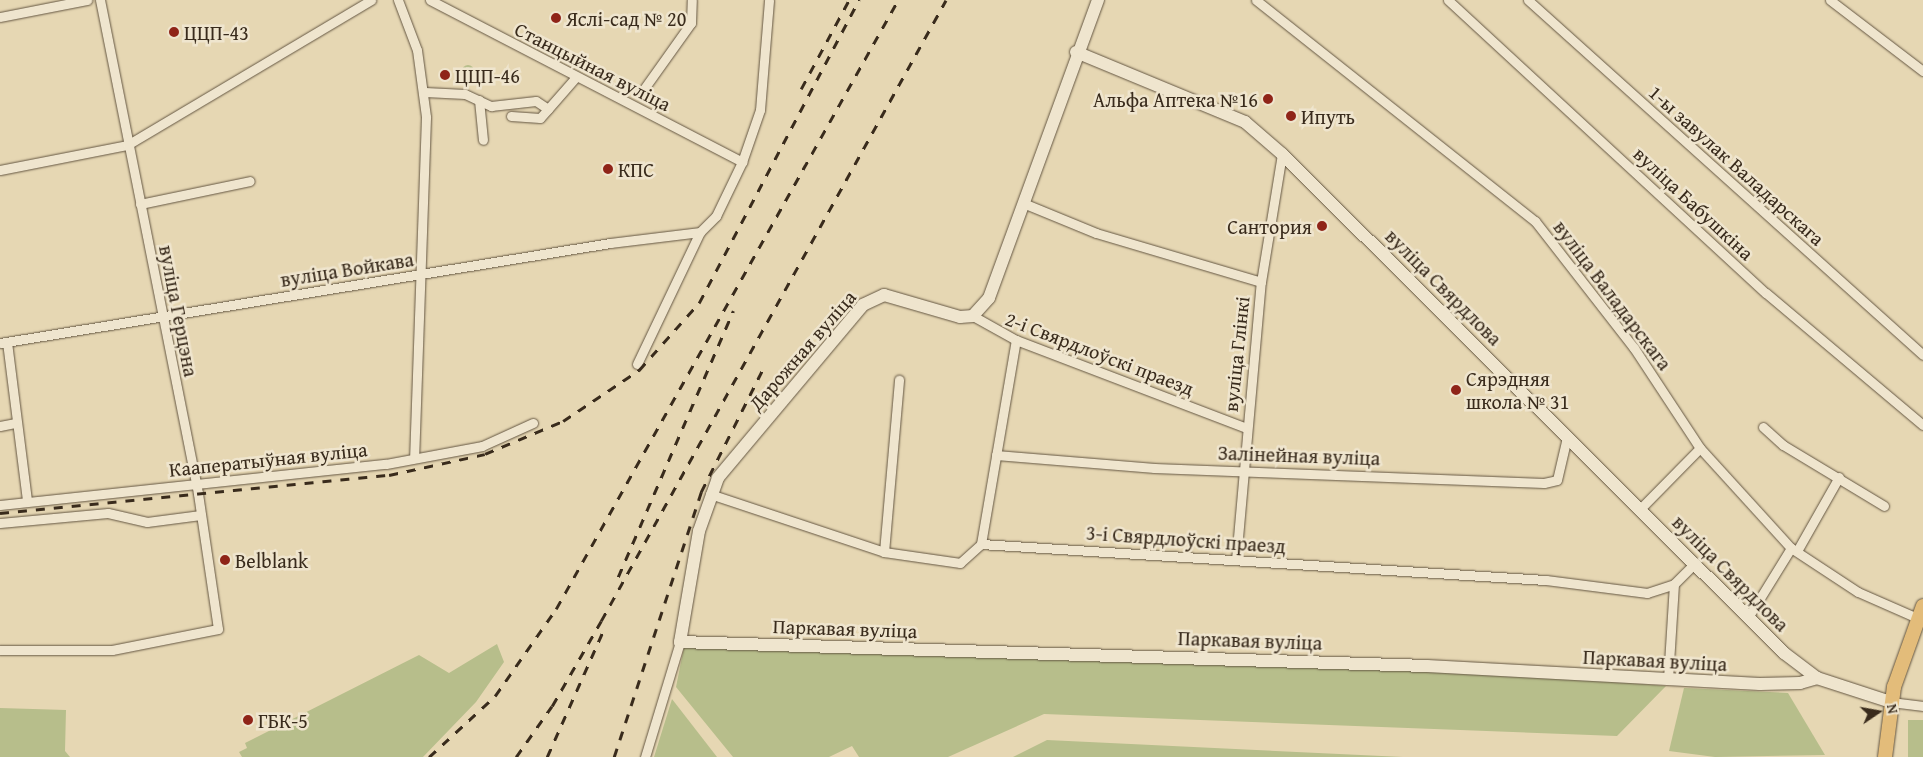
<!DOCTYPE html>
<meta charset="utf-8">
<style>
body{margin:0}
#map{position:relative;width:1923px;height:757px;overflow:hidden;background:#e6d7b3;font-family:"Gentium Book Plus",serif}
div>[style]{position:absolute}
.green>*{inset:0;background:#b7be8b;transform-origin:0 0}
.round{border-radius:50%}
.roads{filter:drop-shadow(0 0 1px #645642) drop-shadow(0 0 1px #645642)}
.street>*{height:9px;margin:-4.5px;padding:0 4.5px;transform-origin:4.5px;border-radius:4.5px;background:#efe5ce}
.secondary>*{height:12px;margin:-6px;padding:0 6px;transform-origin:6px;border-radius:6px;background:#efe5ce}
.primary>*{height:14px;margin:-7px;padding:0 7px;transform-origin:7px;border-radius:7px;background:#e3bc7a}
.rail>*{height:2.5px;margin-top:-1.25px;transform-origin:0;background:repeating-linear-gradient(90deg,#392b1c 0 9px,transparent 0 18px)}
.dots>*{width:14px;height:14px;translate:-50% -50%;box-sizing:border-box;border:2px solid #efe5ce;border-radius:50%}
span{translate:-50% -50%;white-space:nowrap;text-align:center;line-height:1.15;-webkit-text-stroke:5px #efe5ce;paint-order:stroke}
.poi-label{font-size:20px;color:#392b1c}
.left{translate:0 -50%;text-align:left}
.right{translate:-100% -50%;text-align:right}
.street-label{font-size:20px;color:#392b1c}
.north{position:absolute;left:1853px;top:687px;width:50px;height:50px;-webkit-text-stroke:4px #efe5ce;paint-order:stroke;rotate:78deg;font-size:14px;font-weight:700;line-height:20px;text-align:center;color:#392b1c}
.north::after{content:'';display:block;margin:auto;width:18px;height:22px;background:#392b1c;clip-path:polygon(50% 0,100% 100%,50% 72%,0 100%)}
</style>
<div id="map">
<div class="green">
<i class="round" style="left:462px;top:65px;width:12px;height:12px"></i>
<i style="clip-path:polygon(497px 644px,504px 662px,476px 702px,423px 757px,242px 757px,239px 752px,247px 748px,245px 743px,419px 655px,449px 673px)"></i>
<i style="clip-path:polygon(684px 647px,1169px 660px,1547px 676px,1666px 686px,1617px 736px,1044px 714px,948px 757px,859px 757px,852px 746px,829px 757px,733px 757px,676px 687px)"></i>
<i style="clip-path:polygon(1684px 688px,1788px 693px,1825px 755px,1715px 757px,1669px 751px)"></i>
<i style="clip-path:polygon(672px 699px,717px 757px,654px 757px)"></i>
<i style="clip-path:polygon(0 708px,66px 710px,65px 751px,70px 757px,0 757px)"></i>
<i style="left:1923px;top:720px;width:37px;height:15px;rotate:90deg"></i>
<i style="clip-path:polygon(1047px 740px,1403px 757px,1013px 757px)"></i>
</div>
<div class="roads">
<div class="street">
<i style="left:398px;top:0;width:53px;rotate:69.2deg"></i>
<i style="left:417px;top:50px;width:68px;rotate:82.3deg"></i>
<i style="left:426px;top:117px;width:338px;rotate:92deg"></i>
<i style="left:430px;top:0;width:352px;rotate:27.4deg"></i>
<i style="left:1256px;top:0;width:356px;rotate:38.4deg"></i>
<i style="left:1535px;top:221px;width:161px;rotate:52.1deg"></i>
<i style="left:1634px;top:348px;width:120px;rotate:56.6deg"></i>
<i style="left:1700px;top:448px;width:135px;rotate:47.7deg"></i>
<i style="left:1791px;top:548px;width:80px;rotate:33.3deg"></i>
<i style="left:1858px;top:592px;width:70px;rotate:23.6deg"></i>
<i style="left:1448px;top:0;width:432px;rotate:42.7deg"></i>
<i style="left:1766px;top:293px;width:205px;rotate:40.1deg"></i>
<i style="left:1528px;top:0;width:531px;rotate:41.95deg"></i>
<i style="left:1830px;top:0;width:117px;rotate:37.4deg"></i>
<i style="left:0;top:17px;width:89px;rotate:-11.1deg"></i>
<i style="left:425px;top:92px;width:40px;rotate:2.9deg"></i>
<i style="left:465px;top:94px;width:29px;rotate:25deg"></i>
<i style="left:491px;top:106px;width:45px;rotate:-6.3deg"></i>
<i style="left:536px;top:101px;width:14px;rotate:34deg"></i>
<i style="left:548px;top:109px;width:43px;rotate:-48.8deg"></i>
<i style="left:641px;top:93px;width:86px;rotate:-54.5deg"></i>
<i style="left:691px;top:23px;width:23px;rotate:-88deg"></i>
<i style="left:479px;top:100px;width:40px;rotate:84.3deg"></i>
<i style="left:511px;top:116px;width:29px;rotate:4deg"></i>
<i style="left:540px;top:118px;width:12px;rotate:-48deg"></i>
<i style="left:0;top:170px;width:129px;rotate:-11.1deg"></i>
<i style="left:127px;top:145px;width:284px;rotate:-30.7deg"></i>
<i style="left:1023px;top:203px;width:79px;rotate:22.3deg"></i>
<i style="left:1096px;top:233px;width:172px;rotate:16.5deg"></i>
<i style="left:140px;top:204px;width:112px;rotate:-11.8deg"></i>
<i style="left:973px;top:316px;width:49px;rotate:29.2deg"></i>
<i style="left:1016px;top:340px;width:246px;rotate:20.9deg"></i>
<i style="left:7px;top:342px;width:160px;rotate:82.8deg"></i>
<i style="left:0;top:343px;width:618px;rotate:-9.31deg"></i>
<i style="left:610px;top:243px;width:91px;rotate:-7deg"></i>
<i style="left:637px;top:364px;width:146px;rotate:-64.5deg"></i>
<i style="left:700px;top:232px;width:23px;rotate:-45deg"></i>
<i style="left:716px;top:216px;width:60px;rotate:-64.3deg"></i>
<i style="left:742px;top:162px;width:55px;rotate:-70.9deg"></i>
<i style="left:760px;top:110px;width:110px;rotate:-85.3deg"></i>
<i style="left:0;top:426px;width:16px;rotate:-11deg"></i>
<i style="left:1763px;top:427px;width:27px;rotate:42deg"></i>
<i style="left:1783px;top:445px;width:118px;rotate:31.1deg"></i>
<i style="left:996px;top:455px;width:159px;rotate:4.7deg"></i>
<i style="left:1154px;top:468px;width:390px;rotate:2.2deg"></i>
<i style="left:1544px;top:483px;width:13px;rotate:-13deg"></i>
<i style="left:1557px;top:480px;width:44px;rotate:-76.9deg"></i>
<i style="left:710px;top:494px;width:183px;rotate:18.4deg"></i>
<i style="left:884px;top:552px;width:77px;rotate:8.2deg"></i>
<i style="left:960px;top:563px;width:28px;rotate:-42deg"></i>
<i style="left:981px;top:544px;width:566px;rotate:3.65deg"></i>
<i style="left:1546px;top:580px;width:102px;rotate:7.3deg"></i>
<i style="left:1647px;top:593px;width:28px;rotate:-18deg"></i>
<i style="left:0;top:505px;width:388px;rotate:-6.1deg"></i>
<i style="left:386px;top:464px;width:98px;rotate:-10.6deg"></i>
<i style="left:482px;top:446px;width:56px;rotate:-24.3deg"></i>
<i style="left:1641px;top:508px;width:84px;rotate:-45.5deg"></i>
<i style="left:0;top:523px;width:108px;rotate:-5.3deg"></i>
<i style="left:108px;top:513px;width:40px;rotate:13deg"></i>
<i style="left:147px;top:522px;width:54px;rotate:-7.4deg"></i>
<i style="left:981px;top:544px;width:207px;rotate:-80.3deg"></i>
<i style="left:1797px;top:551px;width:85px;rotate:-60.4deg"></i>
<i style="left:884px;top:552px;width:173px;rotate:-85deg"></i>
<i style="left:1236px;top:560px;width:279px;rotate:-84.9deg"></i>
<i style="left:1261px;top:282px;width:130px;rotate:-80.7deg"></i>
<i style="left:1749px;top:616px;width:80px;rotate:-58.3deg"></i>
<i style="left:0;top:650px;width:112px"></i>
<i style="left:112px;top:650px;width:108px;rotate:-11.2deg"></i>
<i style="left:218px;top:629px;width:137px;rotate:-98.4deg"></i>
<i style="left:198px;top:493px;width:503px;rotate:-101.24deg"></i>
<i style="left:1668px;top:679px;width:95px;rotate:-86.4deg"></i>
<i style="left:1674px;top:584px;width:28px;rotate:-45deg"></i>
<i style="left:1891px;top:702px;width:32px;rotate:7deg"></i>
<i style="left:645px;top:757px;width:120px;rotate:-73.1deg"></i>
</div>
<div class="secondary">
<i style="left:1098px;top:0;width:317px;rotate:110.1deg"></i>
<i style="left:989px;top:298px;width:24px;rotate:132deg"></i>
<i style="left:973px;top:316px;width:13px;rotate:176deg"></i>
<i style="left:960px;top:317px;width:79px;rotate:-163.9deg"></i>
<i style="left:884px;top:295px;width:23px;rotate:155deg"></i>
<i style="left:863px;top:305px;width:226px;rotate:130deg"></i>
<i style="left:718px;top:478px;width:56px;rotate:109.7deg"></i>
<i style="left:699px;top:531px;width:113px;rotate:99.7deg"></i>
<i style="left:680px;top:642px;width:747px;rotate:1.84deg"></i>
<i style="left:1427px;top:666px;width:333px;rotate:3.1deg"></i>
<i style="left:1760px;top:684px;width:40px;rotate:-1.4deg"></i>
<i style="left:1800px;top:683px;width:18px;rotate:-16deg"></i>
<i style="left:1076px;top:52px;width:183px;rotate:22.5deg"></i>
<i style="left:1245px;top:122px;width:49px;rotate:40.9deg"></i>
<i style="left:1282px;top:154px;width:708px;rotate:44.83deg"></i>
<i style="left:1784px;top:653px;width:41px;rotate:37.1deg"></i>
<i style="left:1817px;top:678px;width:78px;rotate:18deg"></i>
</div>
<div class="primary">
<i style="left:1885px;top:757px;width:71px;rotate:-82.7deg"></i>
<i style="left:1894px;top:687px;width:86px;rotate:-70.3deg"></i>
</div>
</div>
<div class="rail">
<i style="left:801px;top:89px;width:101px;rotate:-61.7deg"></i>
<i style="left:0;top:513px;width:391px;rotate:-5.6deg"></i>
<i style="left:389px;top:475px;width:98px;rotate:-12.3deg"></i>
<i style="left:485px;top:454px;width:85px;rotate:-22.9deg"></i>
<i style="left:563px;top:421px;width:92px;rotate:-33.9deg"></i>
<i style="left:639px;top:370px;width:90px;rotate:-48.2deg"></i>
<i style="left:699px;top:303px;width:343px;rotate:-62.2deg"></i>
<i style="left:618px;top:577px;width:290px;rotate:-66.6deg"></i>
<i style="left:429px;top:757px;width:90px;rotate:-42.7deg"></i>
<i style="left:495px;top:696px;width:106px;rotate:-55deg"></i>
<i style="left:556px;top:609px;width:698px;rotate:-60.68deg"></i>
<i style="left:516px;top:757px;width:62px;rotate:-54.8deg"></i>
<i style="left:552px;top:706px;width:98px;rotate:-60deg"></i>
<i style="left:601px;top:621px;width:710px;rotate:-60.95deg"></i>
<i style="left:547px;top:757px;width:140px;rotate:-66deg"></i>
<i style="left:614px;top:757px;width:279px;rotate:-71.8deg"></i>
<i style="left:701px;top:492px;width:142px;rotate:-63.3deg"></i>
</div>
<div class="dots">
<i style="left:556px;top:18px;background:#8f2418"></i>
<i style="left:174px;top:32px;background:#8f2418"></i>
<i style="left:445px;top:75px;background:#8f2418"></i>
<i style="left:1268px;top:99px;background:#8f2418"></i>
<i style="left:1291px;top:116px;background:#8f2418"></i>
<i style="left:608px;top:169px;background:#8f2418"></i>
<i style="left:1322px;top:226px;background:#8f2418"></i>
<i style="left:1456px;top:390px;background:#8f2418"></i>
<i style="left:225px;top:560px;background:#8f2418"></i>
<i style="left:248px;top:720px;background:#8f2418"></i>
</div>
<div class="poi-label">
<span class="left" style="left:566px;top:18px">Яслі-сад № 20</span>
<span class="left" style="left:184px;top:32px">ЦЦП-43</span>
<span class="left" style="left:455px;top:75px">ЦЦП-46</span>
<span class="right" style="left:1258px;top:99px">Альфа Аптека №16</span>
<span class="left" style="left:1301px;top:116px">Ипуть</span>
<span class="left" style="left:618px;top:169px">КПС</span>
<span class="right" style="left:1312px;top:226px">Сантория</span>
<span class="left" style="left:1466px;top:390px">Сярэдняя<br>школа № 31</span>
<span class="left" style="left:235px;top:560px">Belblank</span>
<span class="left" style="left:258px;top:720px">ГБК-5</span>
</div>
<div class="street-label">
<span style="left:593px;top:66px;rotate:27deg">Станцыйная вуліца</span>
<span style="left:1737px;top:165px;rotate:42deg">1-ы завулак Валадарскага</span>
<span style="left:1694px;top:203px;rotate:43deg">вуліца Бабушкіна</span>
<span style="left:347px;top:269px;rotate:-9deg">вуліца Войкава</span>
<span style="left:1444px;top:287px;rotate:45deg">вуліца Свярдлова</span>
<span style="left:1613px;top:295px;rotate:53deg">вуліца Валадарскага</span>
<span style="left:179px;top:311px;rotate:79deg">вуліца Герцэна</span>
<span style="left:802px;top:350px;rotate:-49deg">Дарожная вуліца</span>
<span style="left:1100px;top:353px;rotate:21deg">2-і Свярдлоўскі праезд</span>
<span style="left:1236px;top:354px;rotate:-84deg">вуліца Глінкі</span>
<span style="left:1299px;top:455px;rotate:2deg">Залінейная вуліца</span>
<span style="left:268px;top:459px;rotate:-6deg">Кааператыўная вуліца</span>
<span style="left:1186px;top:539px;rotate:4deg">3-і Свярдлоўскі праезд</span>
<span style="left:1731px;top:573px;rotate:45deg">вуліца Свярдлова</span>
<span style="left:845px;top:628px;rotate:2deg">Паркавая вуліца</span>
<span style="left:1250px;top:640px;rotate:2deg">Паркавая вуліца</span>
<span style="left:1655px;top:660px;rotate:3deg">Паркавая вуліца</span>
</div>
<div class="north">N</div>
</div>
